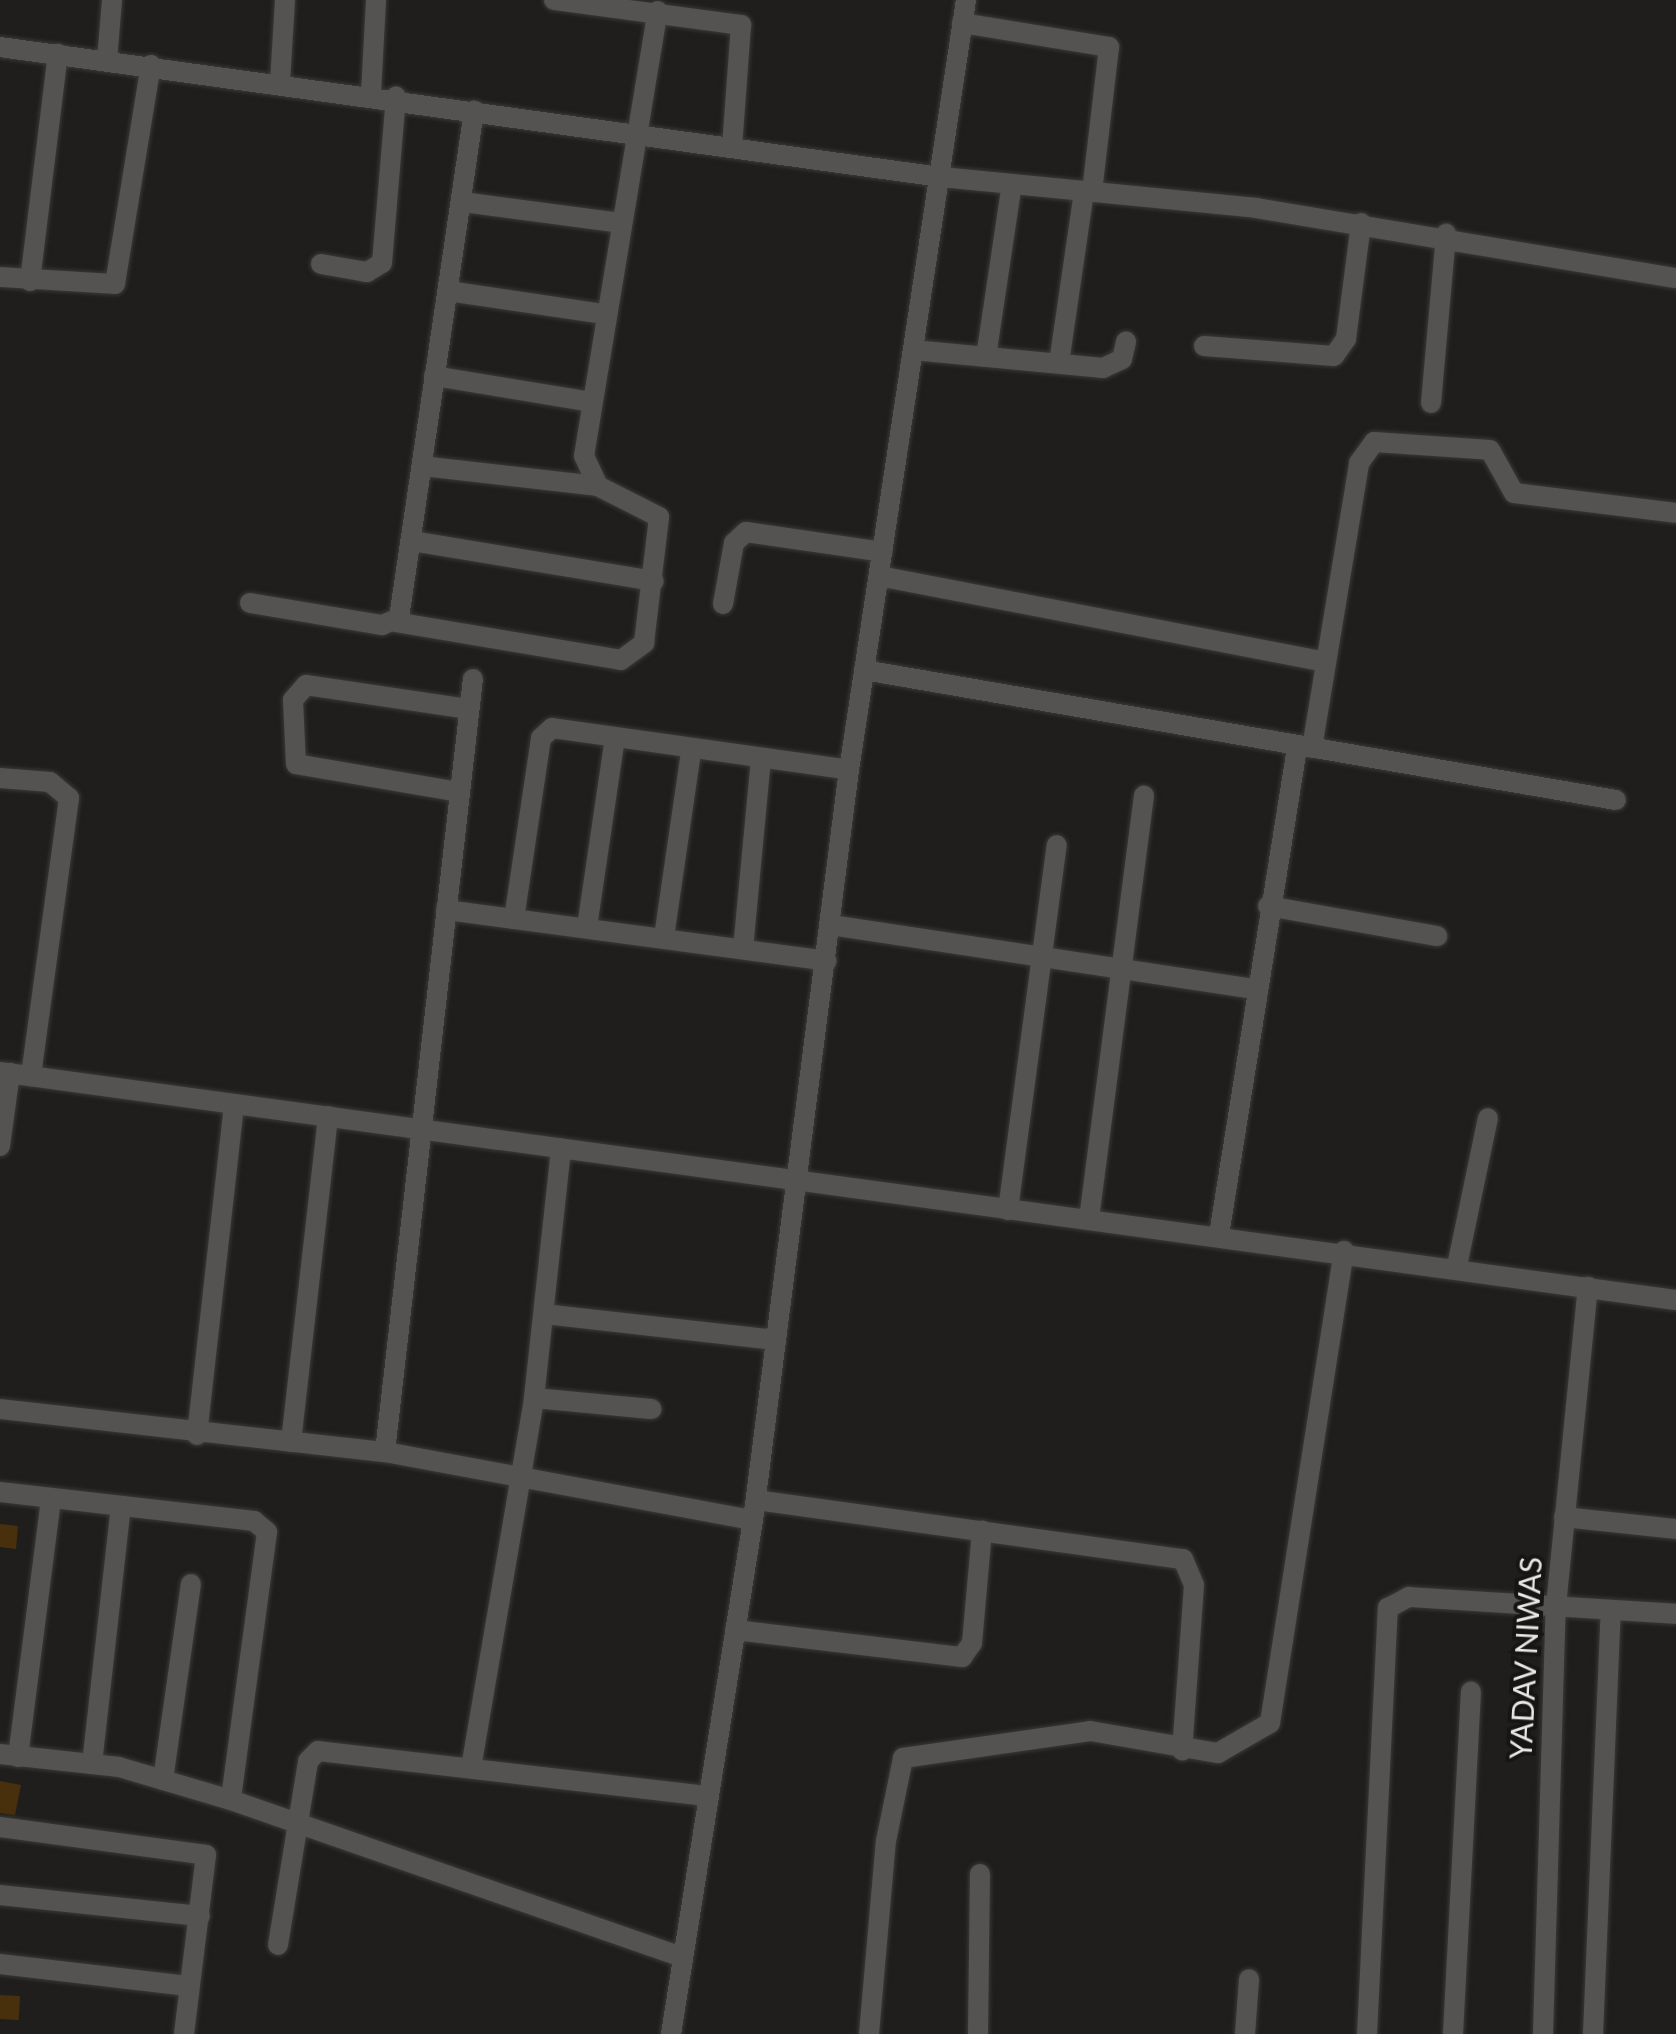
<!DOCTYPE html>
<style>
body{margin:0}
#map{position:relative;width:1676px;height:2034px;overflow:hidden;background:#1f1e1c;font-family:Lato,sans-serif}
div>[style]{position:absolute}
.building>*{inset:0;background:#49300c;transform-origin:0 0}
.roads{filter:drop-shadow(0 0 2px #3a3938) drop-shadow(0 0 2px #3a3938)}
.minor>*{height:20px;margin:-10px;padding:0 10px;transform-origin:10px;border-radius:10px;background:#555351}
span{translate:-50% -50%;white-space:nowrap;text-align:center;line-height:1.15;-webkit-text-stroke:8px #161513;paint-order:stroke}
.street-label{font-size:30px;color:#e9e8e6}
</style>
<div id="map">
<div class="building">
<i style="clip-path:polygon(0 1524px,18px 1526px,16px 1549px,0 1547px)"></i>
<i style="clip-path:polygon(0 1781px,21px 1785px,15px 1815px,0 1813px)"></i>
<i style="left:0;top:1995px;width:20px;height:24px;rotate:3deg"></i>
</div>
<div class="roads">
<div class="minor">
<i style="left:554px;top:0;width:189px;rotate:7.6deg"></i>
<i style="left:741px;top:25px;width:123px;rotate:94.2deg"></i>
<i style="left:962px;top:23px;width:149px;rotate:9.3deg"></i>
<i style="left:1109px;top:47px;width:146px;rotate:96.7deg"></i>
<i style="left:0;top:47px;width:950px;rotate:7.87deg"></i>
<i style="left:941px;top:177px;width:317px;rotate:5.6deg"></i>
<i style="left:1256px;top:208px;width:426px;rotate:9.5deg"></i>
<i style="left:107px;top:60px;width:60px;rotate:-85.2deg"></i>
<i style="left:280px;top:82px;width:82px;rotate:-86.5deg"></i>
<i style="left:371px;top:93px;width:93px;rotate:-86.9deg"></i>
<i style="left:462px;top:202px;width:161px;rotate:7.5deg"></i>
<i style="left:321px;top:264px;width:47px;rotate:9.9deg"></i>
<i style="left:367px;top:272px;width:17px;rotate:-31deg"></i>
<i style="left:382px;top:263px;width:167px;rotate:-85.2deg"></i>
<i style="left:0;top:277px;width:115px;rotate:3.5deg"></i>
<i style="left:115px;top:284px;width:222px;rotate:-80.7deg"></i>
<i style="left:30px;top:281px;width:229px;rotate:-83deg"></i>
<i style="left:448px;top:291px;width:158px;rotate:8.4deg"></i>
<i style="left:1204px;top:346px;width:130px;rotate:4.4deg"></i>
<i style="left:1334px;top:356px;width:21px;rotate:-55deg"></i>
<i style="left:1346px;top:339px;width:117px;rotate:-82.6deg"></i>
<i style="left:913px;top:350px;width:191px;rotate:5.4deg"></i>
<i style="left:1103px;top:368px;width:21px;rotate:-25deg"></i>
<i style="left:1122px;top:359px;width:18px;rotate:-77deg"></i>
<i style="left:986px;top:357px;width:175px;rotate:-81.5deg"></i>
<i style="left:1059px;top:363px;width:174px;rotate:-81.7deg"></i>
<i style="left:434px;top:376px;width:159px;rotate:9.4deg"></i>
<i style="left:1431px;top:403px;width:170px;rotate:-84.9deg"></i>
<i style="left:422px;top:466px;width:177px;rotate:6.5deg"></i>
<i style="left:412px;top:541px;width:245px;rotate:9.4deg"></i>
<i style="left:879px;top:576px;width:455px;rotate:10.9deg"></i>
<i style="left:250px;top:603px;width:134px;rotate:9.5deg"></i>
<i style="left:382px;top:625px;width:18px;rotate:-22deg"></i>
<i style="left:399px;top:618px;width:513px;rotate:-81.59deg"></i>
<i style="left:723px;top:604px;width:62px;rotate:-79.8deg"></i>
<i style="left:734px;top:543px;width:16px;rotate:-43deg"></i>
<i style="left:746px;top:532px;width:138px;rotate:8.3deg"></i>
<i style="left:395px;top:622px;width:229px;rotate:9.5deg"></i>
<i style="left:621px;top:660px;width:29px;rotate:-36deg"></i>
<i style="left:644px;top:643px;width:127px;rotate:-83.2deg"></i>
<i style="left:659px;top:517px;width:68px;rotate:-153.1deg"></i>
<i style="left:598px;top:486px;width:33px;rotate:-115deg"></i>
<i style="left:584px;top:456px;width:451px;rotate:-80.6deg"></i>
<i style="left:864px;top:670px;width:763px;rotate:9.81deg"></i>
<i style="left:1312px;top:748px;width:289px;rotate:-80.6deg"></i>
<i style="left:1359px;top:463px;width:26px;rotate:-54deg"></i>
<i style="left:1374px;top:442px;width:116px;rotate:3.9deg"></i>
<i style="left:1490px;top:450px;width:49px;rotate:60.8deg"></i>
<i style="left:1514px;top:493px;width:163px;rotate:7deg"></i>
<i style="left:0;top:778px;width:50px;rotate:4.6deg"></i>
<i style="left:50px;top:782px;width:25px;rotate:40deg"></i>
<i style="left:69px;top:798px;width:281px;rotate:97.8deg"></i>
<i style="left:459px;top:792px;width:165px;rotate:-170.3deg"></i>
<i style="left:296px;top:764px;width:64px;rotate:-92.7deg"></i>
<i style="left:293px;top:700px;width:20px;rotate:-49deg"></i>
<i style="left:306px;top:685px;width:165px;rotate:8.4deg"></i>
<i style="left:1268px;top:906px;width:172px;rotate:10.1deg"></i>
<i style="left:446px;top:910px;width:384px;rotate:7.6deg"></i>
<i style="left:514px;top:919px;width:183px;rotate:-81.5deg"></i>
<i style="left:541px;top:738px;width:15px;rotate:-42deg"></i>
<i style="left:552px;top:728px;width:300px;rotate:8deg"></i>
<i style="left:831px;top:925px;width:427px;rotate:8.6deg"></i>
<i style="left:587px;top:927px;width:192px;rotate:-81.6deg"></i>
<i style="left:664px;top:937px;width:187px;rotate:-81.7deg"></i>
<i style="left:743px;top:949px;width:190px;rotate:-84.6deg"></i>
<i style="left:0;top:1072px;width:1691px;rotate:7.75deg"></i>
<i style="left:0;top:1146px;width:74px;rotate:-82.2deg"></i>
<i style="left:1008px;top:1210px;width:368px;rotate:-82.4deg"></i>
<i style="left:1089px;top:1219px;width:427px;rotate:-82.6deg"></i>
<i style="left:1219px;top:1235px;width:494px;rotate:-80.9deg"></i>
<i style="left:1457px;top:1266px;width:151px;rotate:-78.2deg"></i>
<i style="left:544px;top:1314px;width:232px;rotate:6.4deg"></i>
<i style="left:534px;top:1398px;width:118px;rotate:5.4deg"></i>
<i style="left:0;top:1409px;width:387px;rotate:6.4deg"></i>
<i style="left:385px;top:1452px;width:374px;rotate:10.5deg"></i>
<i style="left:197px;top:1435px;width:332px;rotate:-83.6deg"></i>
<i style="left:291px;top:1442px;width:328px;rotate:-83.5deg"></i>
<i style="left:385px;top:1452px;width:778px;rotate:-83.51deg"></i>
<i style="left:0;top:1492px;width:256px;rotate:6.5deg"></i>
<i style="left:254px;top:1521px;width:17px;rotate:40deg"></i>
<i style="left:267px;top:1532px;width:270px;rotate:97.7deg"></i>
<i style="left:756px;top:1500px;width:431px;rotate:7.9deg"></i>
<i style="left:1183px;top:1559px;width:28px;rotate:67deg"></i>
<i style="left:1194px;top:1585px;width:166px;rotate:94.1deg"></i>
<i style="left:1564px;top:1517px;width:113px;rotate:6.1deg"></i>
<i style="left:735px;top:1630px;width:229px;rotate:6.8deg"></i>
<i style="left:962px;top:1657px;width:17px;rotate:-54deg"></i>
<i style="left:972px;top:1643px;width:113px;rotate:-84.9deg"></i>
<i style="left:0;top:1754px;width:120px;rotate:6.2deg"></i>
<i style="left:119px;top:1767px;width:117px;rotate:16.4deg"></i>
<i style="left:231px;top:1800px;width:477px;rotate:19.2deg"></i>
<i style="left:18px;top:1757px;width:261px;rotate:-82.7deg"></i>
<i style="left:92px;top:1764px;width:259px;rotate:-83.6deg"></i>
<i style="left:471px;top:1768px;width:375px;rotate:-80.3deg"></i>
<i style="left:534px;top:1398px;width:251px;rotate:-83.8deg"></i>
<i style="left:163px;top:1780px;width:198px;rotate:-81.9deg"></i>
<i style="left:0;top:1827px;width:208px;rotate:7.7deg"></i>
<i style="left:206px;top:1855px;width:180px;rotate:97deg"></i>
<i style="left:0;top:1895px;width:201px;rotate:6deg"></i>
<i style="left:278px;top:1945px;width:186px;rotate:-80.7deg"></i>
<i style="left:308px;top:1761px;width:14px;rotate:-45deg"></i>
<i style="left:318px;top:1751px;width:392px;rotate:6.6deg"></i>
<i style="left:0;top:1964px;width:189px;rotate:6.7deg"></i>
<i style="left:671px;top:2034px;width:520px;rotate:-80.94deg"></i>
<i style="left:753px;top:1520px;width:756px;rotate:-82.71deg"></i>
<i style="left:849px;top:770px;width:779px;rotate:-81.36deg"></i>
<i style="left:869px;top:2034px;width:194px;rotate:-85deg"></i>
<i style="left:886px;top:1841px;width:85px;rotate:-78.4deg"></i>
<i style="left:903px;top:1758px;width:189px;rotate:-8.2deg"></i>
<i style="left:1090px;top:1731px;width:130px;rotate:9.8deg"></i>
<i style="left:1218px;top:1753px;width:60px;rotate:-30deg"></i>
<i style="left:1270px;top:1723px;width:478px;rotate:-81.1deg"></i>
<i style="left:978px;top:2034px;width:160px;rotate:-89.3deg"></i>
<i style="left:1245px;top:2034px;width:55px;rotate:-85.8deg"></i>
<i style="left:1367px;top:2034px;width:427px;rotate:-87.2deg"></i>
<i style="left:1388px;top:1608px;width:24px;rotate:-28deg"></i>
<i style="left:1409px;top:1597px;width:268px;rotate:3.6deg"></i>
<i style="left:1453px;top:2034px;width:343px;rotate:-87deg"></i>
<i style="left:1543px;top:2034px;width:428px;rotate:-88.3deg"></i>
<i style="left:1556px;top:1606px;width:321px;rotate:-84.3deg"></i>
<i style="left:1593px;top:2034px;width:424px;rotate:-87.6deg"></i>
</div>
</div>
<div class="street-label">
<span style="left:1525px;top:1658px;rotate:-87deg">YADAV NIWAS</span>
</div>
</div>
